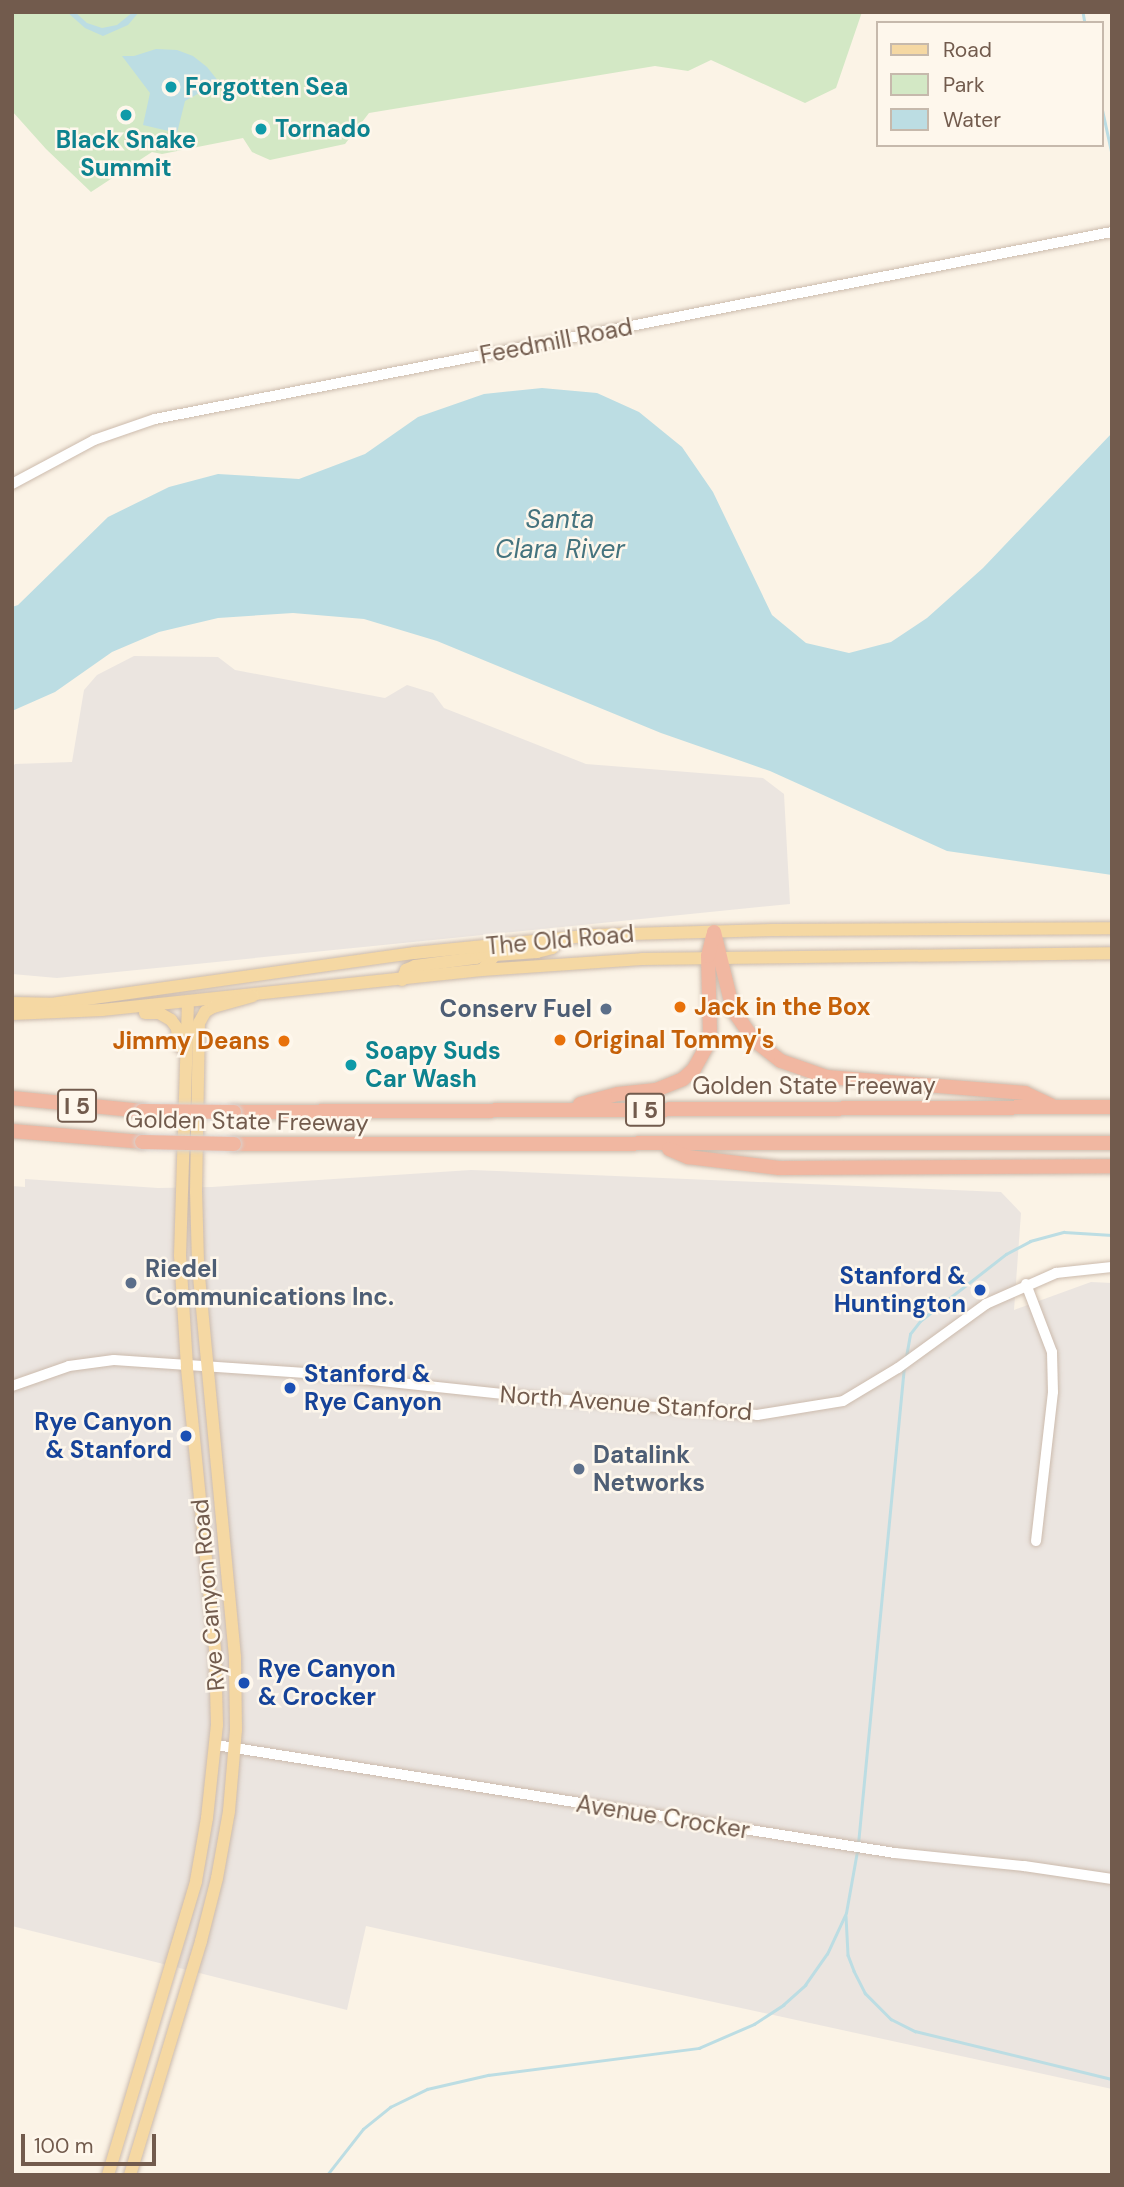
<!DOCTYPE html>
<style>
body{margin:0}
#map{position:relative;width:1124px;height:2187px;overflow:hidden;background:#fbf3e6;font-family:"DM Sans",sans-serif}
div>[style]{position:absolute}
.industrial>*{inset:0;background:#ebe5e0}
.green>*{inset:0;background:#d3e8c5}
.water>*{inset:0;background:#bcdde3}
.stream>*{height:2.5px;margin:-1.25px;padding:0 1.25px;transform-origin:1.25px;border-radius:1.25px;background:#bcdde3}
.roads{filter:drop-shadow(0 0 2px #ccbbad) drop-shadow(0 0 2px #ccbbad)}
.minor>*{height:10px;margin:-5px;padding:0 5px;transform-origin:5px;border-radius:5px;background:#fff}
.major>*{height:12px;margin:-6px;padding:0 6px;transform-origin:6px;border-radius:6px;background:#f5d8a3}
.highway>*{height:14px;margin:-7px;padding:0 7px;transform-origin:7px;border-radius:7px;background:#f1b7a1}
.bridges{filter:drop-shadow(0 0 2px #d8d1cd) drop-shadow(0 0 2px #d8d1cd)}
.highway-bridge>*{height:14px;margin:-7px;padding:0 7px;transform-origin:7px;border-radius:7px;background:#f1b7a1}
.dots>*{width:19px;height:19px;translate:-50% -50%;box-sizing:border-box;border:4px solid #fef7ec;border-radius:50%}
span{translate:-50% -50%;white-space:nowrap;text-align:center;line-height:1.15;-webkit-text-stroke:5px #fef7ec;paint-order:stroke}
.shield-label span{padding:2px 5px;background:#fef7ec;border:2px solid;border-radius:5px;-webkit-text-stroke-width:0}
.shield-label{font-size:23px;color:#725b4d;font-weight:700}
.culture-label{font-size:24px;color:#0d838f;font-weight:700}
.left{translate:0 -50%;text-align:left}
.street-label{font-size:24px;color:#725b4d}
.food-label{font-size:24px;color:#c56008;font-weight:700}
.right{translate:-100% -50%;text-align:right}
.service-label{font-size:24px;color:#4e5e75;font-weight:700}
.transit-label{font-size:24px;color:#164399;font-weight:700}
.water-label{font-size:26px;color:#44737e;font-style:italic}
.frame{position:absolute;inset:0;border:14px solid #725b4d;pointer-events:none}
.legend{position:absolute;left:876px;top:21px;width:228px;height:126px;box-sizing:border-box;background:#fef7ec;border:2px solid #c6b9ac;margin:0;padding:9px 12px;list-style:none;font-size:21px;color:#725b4d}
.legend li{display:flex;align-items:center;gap:14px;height:35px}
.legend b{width:35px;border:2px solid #c6b9ac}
.scale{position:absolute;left:21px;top:2134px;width:135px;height:32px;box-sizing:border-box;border:4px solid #725b4d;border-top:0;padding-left:9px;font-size:21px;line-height:24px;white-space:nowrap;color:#725b4d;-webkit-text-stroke:5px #fef7ec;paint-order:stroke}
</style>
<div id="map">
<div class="industrial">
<i style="clip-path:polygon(134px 656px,218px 657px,235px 670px,385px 698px,407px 685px,433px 693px,444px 708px,586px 764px,763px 778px,784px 794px,790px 904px,57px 978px,12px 974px,12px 768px,15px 764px,72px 762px,84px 690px,97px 675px)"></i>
<i style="clip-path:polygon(471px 1170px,1001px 1192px,1021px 1213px,1014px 1310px,1091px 1282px,1112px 1283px,1112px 2089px,366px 1926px,347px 2010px,12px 1926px,12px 1186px,25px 1187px,25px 1179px,158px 1188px,212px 1187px)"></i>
</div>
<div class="green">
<i style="clip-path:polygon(12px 12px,862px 12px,836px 88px,805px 103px,711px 60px,688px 71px,655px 66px,369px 113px,345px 144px,270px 160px,252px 152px,243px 138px,162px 154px,152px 152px,91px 192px,46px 149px,12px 111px)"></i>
</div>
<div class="water">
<i style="clip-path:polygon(67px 12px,75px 12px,87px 23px,102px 28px,117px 25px,133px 12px,139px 12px,128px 25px,103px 36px,85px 28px)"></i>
<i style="clip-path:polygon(156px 49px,177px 50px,193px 56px,207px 67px,219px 82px,185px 101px,177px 133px,143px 125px,150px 93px,122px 56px,134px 56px)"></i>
<i style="clip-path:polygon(542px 388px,597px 393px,639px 412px,682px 447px,713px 492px,772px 615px,806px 643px,849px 653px,891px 642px,927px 618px,983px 568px,1112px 433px,1112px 875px,947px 851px,770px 771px,661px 733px,437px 641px,364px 619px,293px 613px,218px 618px,159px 632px,112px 652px,55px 692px,12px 711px,12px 607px,18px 605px,108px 517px,169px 487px,218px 474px,299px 479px,365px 454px,418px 417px,484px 394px)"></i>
</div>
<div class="stream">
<i style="left:1083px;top:12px;width:11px;rotate:80deg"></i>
<i style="left:1101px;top:103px;width:52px;rotate:77.8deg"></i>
<i style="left:906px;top:1357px;width:23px;rotate:-80deg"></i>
<i style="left:910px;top:1334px;width:16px;rotate:-52deg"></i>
<i style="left:920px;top:1321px;width:109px;rotate:-37.9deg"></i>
<i style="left:1006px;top:1254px;width:27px;rotate:-28deg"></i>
<i style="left:1030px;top:1241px;width:35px;rotate:-15deg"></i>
<i style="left:1064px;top:1232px;width:48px;rotate:3.6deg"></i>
<i style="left:858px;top:1844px;width:479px;rotate:-84.5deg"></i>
<i style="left:846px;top:1916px;width:39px;rotate:87deg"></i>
<i style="left:848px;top:1955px;width:17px;rotate:69deg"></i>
<i style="left:854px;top:1971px;width:25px;rotate:63deg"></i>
<i style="left:865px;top:1993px;width:37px;rotate:45deg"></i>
<i style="left:891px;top:2019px;width:27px;rotate:27deg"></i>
<i style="left:915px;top:2031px;width:203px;rotate:13.7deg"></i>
<i style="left:327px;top:2175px;width:58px;rotate:-52deg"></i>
<i style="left:363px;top:2129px;width:35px;rotate:-39deg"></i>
<i style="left:390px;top:2107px;width:41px;rotate:-25.9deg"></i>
<i style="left:427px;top:2089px;width:63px;rotate:-12.9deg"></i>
<i style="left:488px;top:2075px;width:213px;rotate:-7.3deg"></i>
<i style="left:699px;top:2048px;width:60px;rotate:-23.6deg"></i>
<i style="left:754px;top:2024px;width:35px;rotate:-33deg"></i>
<i style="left:783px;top:2005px;width:30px;rotate:-42deg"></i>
<i style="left:805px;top:1985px;width:38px;rotate:-55deg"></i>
<i style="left:827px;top:1954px;width:45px;rotate:-65.1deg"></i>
<i style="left:846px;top:1913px;width:63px;rotate:-79.9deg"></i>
</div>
<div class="roads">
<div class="minor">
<i style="left:12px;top:484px;width:93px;rotate:-28.2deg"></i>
<i style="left:94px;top:440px;width:65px;rotate:-19deg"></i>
<i style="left:155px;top:419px;width:975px;rotate:-11.06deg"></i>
<i style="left:1026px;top:1284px;width:73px;rotate:69.1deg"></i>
<i style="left:1052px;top:1352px;width:40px;rotate:88.6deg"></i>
<i style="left:1053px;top:1392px;width:150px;rotate:96.5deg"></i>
<i style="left:12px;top:1386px;width:60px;rotate:-19.3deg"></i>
<i style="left:69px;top:1366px;width:45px;rotate:-7.6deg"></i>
<i style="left:114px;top:1360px;width:192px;rotate:3.9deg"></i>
<i style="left:306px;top:1373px;width:225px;rotate:6.1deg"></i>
<i style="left:530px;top:1397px;width:228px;rotate:4.5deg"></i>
<i style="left:757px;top:1415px;width:87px;rotate:-9.2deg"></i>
<i style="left:843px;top:1401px;width:64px;rotate:-31deg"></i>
<i style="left:898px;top:1368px;width:109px;rotate:-36deg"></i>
<i style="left:986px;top:1304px;width:77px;rotate:-23.9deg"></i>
<i style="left:1056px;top:1273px;width:56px;rotate:-6.1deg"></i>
<i style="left:216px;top:1745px;width:688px;rotate:9.04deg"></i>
<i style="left:895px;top:1853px;width:130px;rotate:5.8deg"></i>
<i style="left:1024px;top:1866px;width:89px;rotate:8.4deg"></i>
</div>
<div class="major">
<i style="left:482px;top:970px;width:20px;rotate:-49deg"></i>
<i style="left:495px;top:955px;width:42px;rotate:-4.1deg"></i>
<i style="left:537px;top:952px;width:16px;rotate:-15deg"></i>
<i style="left:552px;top:948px;width:11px;rotate:-52deg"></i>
<i style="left:402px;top:980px;width:11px;rotate:-68deg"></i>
<i style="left:406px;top:970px;width:10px;rotate:-24deg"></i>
<i style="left:415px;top:966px;width:62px;rotate:-7.5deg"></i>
<i style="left:476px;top:958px;width:7px;rotate:-27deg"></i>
<i style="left:482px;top:955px;width:9px;rotate:-69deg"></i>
<i style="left:12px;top:1003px;width:39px;rotate:1deg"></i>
<i style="left:51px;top:1004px;width:367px;rotate:-8deg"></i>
<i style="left:414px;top:953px;width:182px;rotate:-5.7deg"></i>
<i style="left:595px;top:935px;width:177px;rotate:-1.6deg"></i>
<i style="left:772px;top:930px;width:340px;rotate:-0.3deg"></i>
<i style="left:145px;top:1013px;width:14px"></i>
<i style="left:159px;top:1013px;width:14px;rotate:30deg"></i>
<i style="left:171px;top:1020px;width:10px;rotate:53deg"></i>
<i style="left:177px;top:1028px;width:18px;rotate:84deg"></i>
<i style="left:12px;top:1014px;width:90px;rotate:-2.5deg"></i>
<i style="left:102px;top:1010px;width:382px;rotate:-6deg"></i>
<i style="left:482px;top:970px;width:160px;rotate:-3.9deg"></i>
<i style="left:642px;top:959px;width:470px;rotate:-0.7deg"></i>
<i style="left:108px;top:2175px;width:307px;rotate:-73.3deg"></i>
<i style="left:196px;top:1881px;width:64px;rotate:-80.1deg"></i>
<i style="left:207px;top:1818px;width:94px;rotate:-83.9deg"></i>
<i style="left:217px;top:1725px;width:76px;rotate:-91.5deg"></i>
<i style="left:215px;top:1649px;width:284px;rotate:-95.7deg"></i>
<i style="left:187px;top:1366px;width:110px;rotate:-93.6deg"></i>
<i style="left:180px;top:1256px;width:255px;rotate:-88.2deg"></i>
<i style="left:130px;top:2175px;width:245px;rotate:-73.1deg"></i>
<i style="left:201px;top:1941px;width:65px;rotate:-75.7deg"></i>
<i style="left:217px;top:1878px;width:68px;rotate:-79.8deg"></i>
<i style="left:229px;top:1811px;width:81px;rotate:-85.1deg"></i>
<i style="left:236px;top:1730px;width:73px;rotate:-90.8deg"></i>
<i style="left:235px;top:1657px;width:397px;rotate:-95.4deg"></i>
<i style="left:198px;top:1262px;width:70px;rotate:-91.6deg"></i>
<i style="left:196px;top:1192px;width:169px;rotate:-89deg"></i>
<i style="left:199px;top:1023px;width:13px;rotate:-61deg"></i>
<i style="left:205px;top:1012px;width:9px;rotate:-32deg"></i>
<i style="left:213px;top:1007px;width:41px;rotate:-15.4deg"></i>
</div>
<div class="highway">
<i style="left:714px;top:932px;width:80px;rotate:76.3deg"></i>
<i style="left:733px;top:1010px;width:37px;rotate:55deg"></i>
<i style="left:754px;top:1040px;width:34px;rotate:38deg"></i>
<i style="left:781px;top:1061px;width:49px;rotate:19.2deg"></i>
<i style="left:827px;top:1077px;width:199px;rotate:4.6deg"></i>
<i style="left:1025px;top:1093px;width:29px;rotate:25deg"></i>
<i style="left:12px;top:1098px;width:131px;rotate:5.7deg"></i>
<i style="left:580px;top:1104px;width:39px;rotate:-15deg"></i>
<i style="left:618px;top:1094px;width:38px;rotate:-6deg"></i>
<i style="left:656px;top:1090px;width:29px;rotate:-22deg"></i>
<i style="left:683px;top:1079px;width:15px;rotate:-42deg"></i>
<i style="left:694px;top:1069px;width:26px;rotate:-61deg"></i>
<i style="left:707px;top:1046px;width:14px;rotate:-78deg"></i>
<i style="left:710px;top:1032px;width:76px;rotate:-91.5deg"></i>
<i style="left:708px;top:956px;width:21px;rotate:-76deg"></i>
<i style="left:234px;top:1112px;width:878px;rotate:-0.33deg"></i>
<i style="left:12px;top:1131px;width:130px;rotate:4.8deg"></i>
<i style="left:234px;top:1144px;width:878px;rotate:-0.07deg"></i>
<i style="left:669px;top:1149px;width:21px;rotate:23deg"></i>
<i style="left:688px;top:1157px;width:92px;rotate:6.9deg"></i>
<i style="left:779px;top:1168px;width:333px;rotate:-0.3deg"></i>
</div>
</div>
<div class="bridges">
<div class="highway-bridge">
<i style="left:142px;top:1111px;width:92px;rotate:0.6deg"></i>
<i style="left:142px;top:1142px;width:92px;rotate:1.2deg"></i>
</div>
</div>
<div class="dots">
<i style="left:171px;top:87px;background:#0f9aa8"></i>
<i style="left:126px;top:115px;background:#0f9aa8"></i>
<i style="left:261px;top:129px;background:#0f9aa8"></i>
<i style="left:680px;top:1007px;background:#e8710a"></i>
<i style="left:606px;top:1009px;background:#5c6f8a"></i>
<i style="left:560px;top:1040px;background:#e8710a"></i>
<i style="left:284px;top:1041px;background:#e8710a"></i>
<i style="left:351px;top:1065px;background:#0f9aa8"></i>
<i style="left:131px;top:1283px;background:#5c6f8a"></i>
<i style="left:980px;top:1290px;background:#1a4fb4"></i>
<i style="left:290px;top:1388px;background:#1a4fb4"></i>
<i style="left:186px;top:1436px;background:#1a4fb4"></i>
<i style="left:579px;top:1469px;background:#5c6f8a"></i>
<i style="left:244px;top:1683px;background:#1a4fb4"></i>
</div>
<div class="shield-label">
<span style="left:77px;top:1106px">I 5</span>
<span style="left:645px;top:1110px">I 5</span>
</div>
<div class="culture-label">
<span class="left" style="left:185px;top:87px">Forgotten Sea</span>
<span class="left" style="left:275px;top:129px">Tornado</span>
<span style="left:126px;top:154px">Black Snake<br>Summit</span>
<span class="left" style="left:365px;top:1065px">Soapy Suds<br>Car Wash</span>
</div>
<div class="street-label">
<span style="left:556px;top:341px;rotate:-11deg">Feedmill Road</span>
<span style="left:560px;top:940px;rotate:-5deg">The Old Road</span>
<span style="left:814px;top:1086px">Golden State Freeway</span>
<span style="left:247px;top:1121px;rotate:1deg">Golden State Freeway</span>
<span style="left:626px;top:1403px;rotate:4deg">North Avenue Stanford</span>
<span style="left:208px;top:1595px;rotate:-95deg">Rye Canyon Road</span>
<span style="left:663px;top:1817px;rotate:9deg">Avenue Crocker</span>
</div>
<div class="food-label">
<span class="left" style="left:694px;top:1007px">Jack in the Box</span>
<span class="left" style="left:574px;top:1040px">Original Tommy's</span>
<span class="right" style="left:270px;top:1041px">Jimmy Deans</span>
</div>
<div class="service-label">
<span class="right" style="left:592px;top:1009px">Conserv Fuel</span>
<span class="left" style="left:145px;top:1283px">Riedel<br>Communications Inc.</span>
<span class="left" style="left:593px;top:1469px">Datalink<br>Networks</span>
</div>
<div class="transit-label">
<span class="right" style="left:966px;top:1290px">Stanford &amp;<br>Huntington</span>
<span class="left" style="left:304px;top:1388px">Stanford &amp;<br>Rye Canyon</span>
<span class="right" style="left:172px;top:1436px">Rye Canyon<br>&amp; Stanford</span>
<span class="left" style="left:258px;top:1683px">Rye Canyon<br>&amp; Crocker</span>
</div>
<div class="water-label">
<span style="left:560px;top:535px">Santa<br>Clara River</span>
</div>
<div class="frame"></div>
<ul class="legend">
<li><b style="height:9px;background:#f5d8a3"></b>Road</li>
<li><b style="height:19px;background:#d3e8c5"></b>Park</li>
<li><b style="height:19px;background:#bcdde3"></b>Water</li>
</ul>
<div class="scale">100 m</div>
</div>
